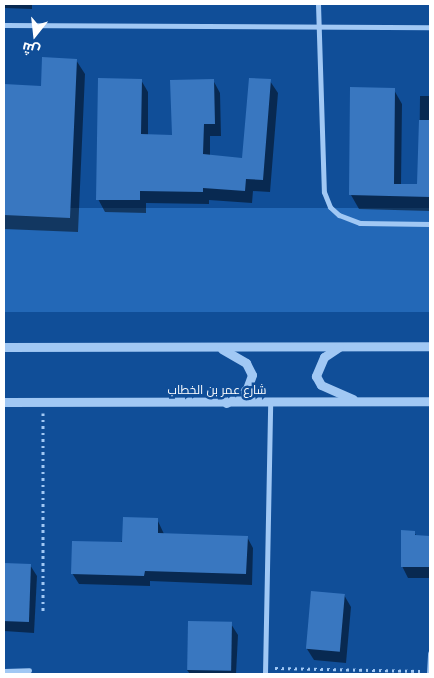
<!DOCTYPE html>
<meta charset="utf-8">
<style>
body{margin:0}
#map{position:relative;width:434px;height:678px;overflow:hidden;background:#104e98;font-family:"PT Sans",Cairo,sans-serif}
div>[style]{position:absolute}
.green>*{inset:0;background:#2368b7;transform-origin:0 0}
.shadow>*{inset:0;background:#0007}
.building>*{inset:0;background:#3977c0;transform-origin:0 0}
.path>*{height:3px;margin-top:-1.5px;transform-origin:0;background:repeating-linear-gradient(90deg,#a1c8f4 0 2.5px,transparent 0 6.5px)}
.minor>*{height:5px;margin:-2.5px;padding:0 2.5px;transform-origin:2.5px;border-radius:2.5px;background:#a1c8f4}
.tertiary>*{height:9px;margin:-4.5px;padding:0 4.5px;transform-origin:4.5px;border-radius:4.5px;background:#a1c8f4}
span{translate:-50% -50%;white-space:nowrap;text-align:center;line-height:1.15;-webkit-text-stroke:5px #104e98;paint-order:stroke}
.street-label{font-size:12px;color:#fff}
.frame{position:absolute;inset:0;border:5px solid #fff;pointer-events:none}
.north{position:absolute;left:10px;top:10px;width:50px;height:50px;-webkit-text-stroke:4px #104e98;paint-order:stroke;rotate:196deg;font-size:14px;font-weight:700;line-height:20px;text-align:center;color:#fff}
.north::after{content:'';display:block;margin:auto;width:18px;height:22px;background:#fff;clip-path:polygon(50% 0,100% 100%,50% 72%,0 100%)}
</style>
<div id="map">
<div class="green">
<i style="left:430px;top:208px;width:104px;height:426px;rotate:90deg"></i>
</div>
<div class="shadow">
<i style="clip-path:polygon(4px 4px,32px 4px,32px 9px,4px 8px)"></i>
<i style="clip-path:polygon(76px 60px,85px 74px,78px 232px,4px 229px,4px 85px,42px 87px)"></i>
<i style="clip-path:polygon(141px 80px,148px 92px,148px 136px,173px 136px,213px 80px,220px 93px,221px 136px,210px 136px,210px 156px,243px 159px,270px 81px,278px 93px,270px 192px,253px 191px,252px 203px,209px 200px,209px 204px,146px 203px,146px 213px,105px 212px,98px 199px)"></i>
<i style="clip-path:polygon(394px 90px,402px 104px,401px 185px,419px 185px,420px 96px,430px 96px,430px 211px,359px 209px,351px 195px)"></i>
<i style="clip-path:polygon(157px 519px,164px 534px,247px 537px,253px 548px,252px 585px,150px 581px,150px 586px,79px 584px,72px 573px)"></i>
<i style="clip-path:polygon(414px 532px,417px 537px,430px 537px,430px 578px,408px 578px,402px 566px)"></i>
<i style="clip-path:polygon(4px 564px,30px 565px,37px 576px,34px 633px,4px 631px)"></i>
<i style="clip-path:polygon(344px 595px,351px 607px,346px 663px,314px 660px,307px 649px)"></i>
<i style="clip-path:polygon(231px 624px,238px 635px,236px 674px,190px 674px,187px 670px)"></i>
</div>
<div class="building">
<i style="clip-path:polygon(42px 57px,77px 59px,70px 218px,4px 215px,4px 84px,41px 86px)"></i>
<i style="clip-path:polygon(98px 78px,142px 79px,141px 134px,172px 135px,170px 80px,214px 79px,215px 124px,204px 124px,203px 154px,242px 158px,249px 78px,271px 79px,263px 180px,246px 179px,245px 191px,203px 188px,203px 192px,140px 191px,140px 200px,96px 200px)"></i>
<i style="clip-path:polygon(350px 87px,395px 88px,394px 184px,417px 184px,419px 120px,430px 120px,430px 197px,349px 195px)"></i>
<i style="clip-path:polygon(123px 517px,158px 518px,158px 533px,248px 536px,246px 574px,145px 571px,144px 576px,71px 574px,72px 541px,122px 542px)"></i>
<i style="clip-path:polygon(401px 530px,415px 531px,415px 535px,430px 536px,430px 567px,401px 567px)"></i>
<i style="left:4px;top:563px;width:27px;height:58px;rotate:2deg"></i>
<i style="left:311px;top:591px;width:34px;height:58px;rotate:5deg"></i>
<i style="left:188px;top:621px;width:44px;height:49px;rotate:1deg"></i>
</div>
<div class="path">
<i style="left:43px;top:413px;width:199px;rotate:90deg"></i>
<i style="left:275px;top:668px;width:146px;rotate:1.2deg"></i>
</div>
<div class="minor">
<i style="left:318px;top:4px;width:188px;rotate:88.2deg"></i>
<i style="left:324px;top:192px;width:16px;rotate:68deg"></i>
<i style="left:330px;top:207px;width:12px;rotate:42deg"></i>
<i style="left:339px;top:215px;width:22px;rotate:21deg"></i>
<i style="left:360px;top:223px;width:70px;rotate:0.8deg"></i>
<i style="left:4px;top:25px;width:426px;rotate:0.3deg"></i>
<i style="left:4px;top:671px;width:25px;rotate:-2deg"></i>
<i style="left:265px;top:674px;width:272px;rotate:-88.9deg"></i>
<i style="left:429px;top:674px;width:21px;rotate:-87deg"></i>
</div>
<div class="tertiary">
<i style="left:4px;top:347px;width:426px;rotate:-0.1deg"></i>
<i style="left:339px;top:347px;width:18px;rotate:146deg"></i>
<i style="left:324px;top:357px;width:21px;rotate:113deg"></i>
<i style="left:316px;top:376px;width:10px;rotate:61deg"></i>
<i style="left:321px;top:385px;width:35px;rotate:24deg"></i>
<i style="left:222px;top:349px;width:28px;rotate:30deg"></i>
<i style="left:246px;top:363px;width:13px;rotate:63deg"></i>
<i style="left:252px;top:375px;width:15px;rotate:110deg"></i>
<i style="left:247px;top:389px;width:25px;rotate:146deg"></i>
<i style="left:4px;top:402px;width:426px;rotate:-0.1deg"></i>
</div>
<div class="street-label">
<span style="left:217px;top:390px">شارع عمر بن الخطاب</span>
</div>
<div class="frame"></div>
<div class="north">ش</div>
</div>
